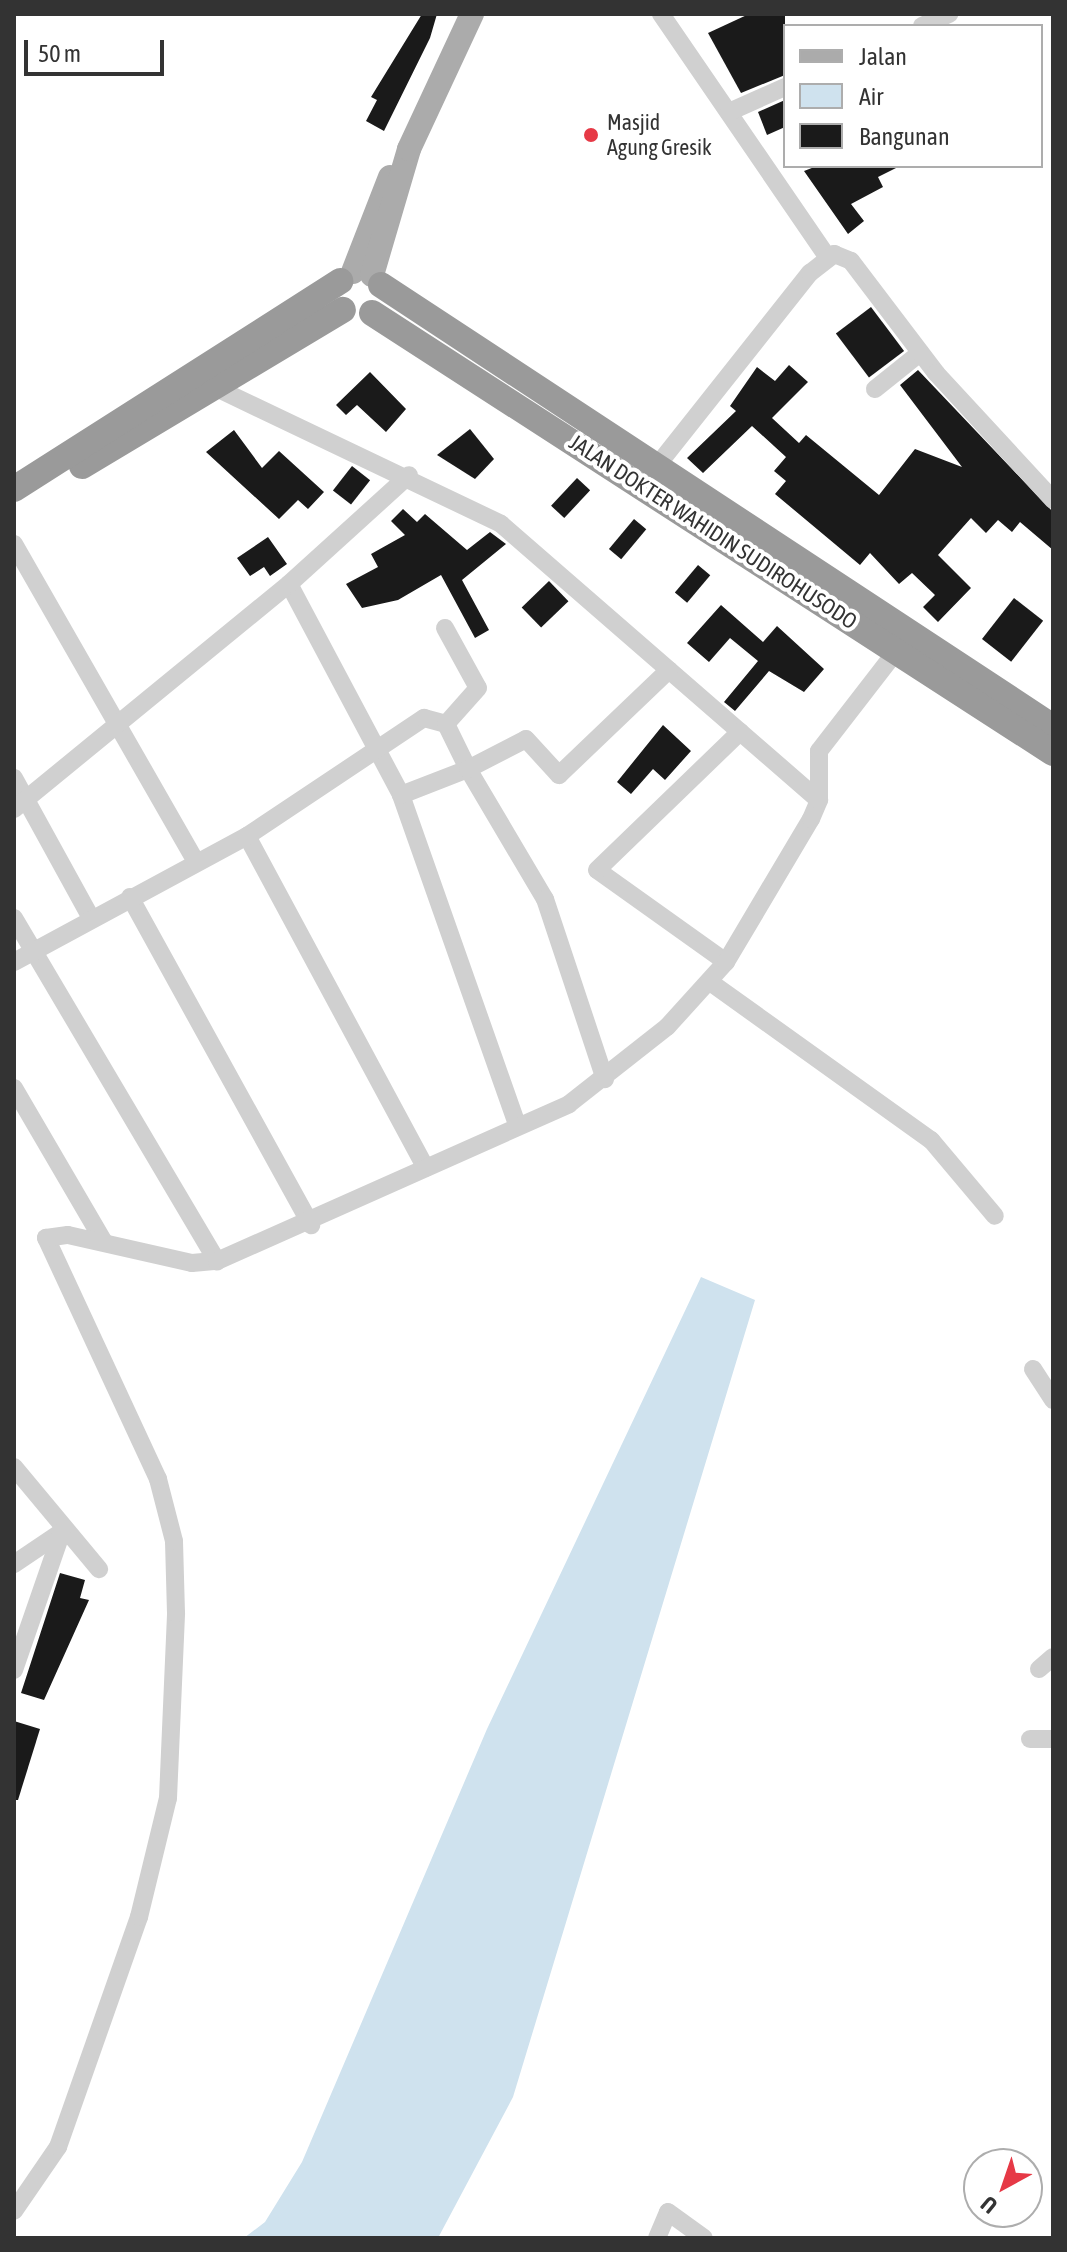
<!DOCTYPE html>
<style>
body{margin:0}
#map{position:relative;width:1067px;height:2252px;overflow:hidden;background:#fff;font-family:"Asap Condensed",sans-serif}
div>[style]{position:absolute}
.water>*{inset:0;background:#cfe2ee}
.building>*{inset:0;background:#1a1a1a;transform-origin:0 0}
.minor>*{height:18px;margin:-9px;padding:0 9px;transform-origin:9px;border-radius:9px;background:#d0d0d0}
.major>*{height:24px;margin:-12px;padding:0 12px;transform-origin:12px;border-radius:12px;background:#ababab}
.highway>*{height:26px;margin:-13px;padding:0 13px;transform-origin:13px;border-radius:13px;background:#9a9a9a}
.dots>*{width:22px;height:22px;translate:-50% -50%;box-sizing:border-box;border:4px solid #fff;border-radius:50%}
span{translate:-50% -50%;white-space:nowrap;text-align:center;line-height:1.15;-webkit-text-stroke:8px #fff;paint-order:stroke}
.poi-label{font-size:22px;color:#333}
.left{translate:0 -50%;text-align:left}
.street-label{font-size:22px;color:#333}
.frame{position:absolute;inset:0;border:16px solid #333;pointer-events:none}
.legend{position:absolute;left:783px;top:24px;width:260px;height:144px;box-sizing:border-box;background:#fff;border:2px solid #adadad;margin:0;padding:10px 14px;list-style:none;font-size:24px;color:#333}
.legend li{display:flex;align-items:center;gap:16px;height:40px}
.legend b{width:40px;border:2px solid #adadad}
.north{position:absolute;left:963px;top:2148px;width:80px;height:80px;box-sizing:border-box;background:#fff;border:2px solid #adadad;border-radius:50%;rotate:220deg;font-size:22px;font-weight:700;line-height:32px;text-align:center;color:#333}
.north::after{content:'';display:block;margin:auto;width:28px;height:36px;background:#e63946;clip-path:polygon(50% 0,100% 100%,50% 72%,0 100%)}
.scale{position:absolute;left:24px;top:40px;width:140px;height:36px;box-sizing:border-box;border:4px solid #333;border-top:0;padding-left:10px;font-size:24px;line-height:28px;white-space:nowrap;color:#333;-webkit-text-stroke:6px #fff;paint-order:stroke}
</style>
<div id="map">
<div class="water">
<i style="clip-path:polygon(701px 1277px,755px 1300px,513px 2097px,438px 2238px,244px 2238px,265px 2222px,302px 2162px,487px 1729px)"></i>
</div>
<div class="building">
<i style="clip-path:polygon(422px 14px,437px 14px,430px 38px,384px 131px,366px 121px,377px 100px,371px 97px)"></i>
<i style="clip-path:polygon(749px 14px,785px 14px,785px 75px,741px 93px,708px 33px)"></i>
<i style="clip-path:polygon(785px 100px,785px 127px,767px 135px,758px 112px)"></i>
<i style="clip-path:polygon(817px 166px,900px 166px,878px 177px,883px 187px,851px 204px,864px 221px,848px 234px,804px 171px)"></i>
<i style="left:871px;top:307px;width:55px;height:44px;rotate:53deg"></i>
<i style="clip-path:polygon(789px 365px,808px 382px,772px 418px,799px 443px,806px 435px,879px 495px,915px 449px,962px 467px,900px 385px,918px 370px,1053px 512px,1053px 550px,1020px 522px,1012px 532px,998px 520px,986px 533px,971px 518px,938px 555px,971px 588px,938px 622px,923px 607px,935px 595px,912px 573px,899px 584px,870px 553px,860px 565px,775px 494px,786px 481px,774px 471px,786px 457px,752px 426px,703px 473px,687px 458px,736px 411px,730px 406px,757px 367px,775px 381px)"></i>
<i style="clip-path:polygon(370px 372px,406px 409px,386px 432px,357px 405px,346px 415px,336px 405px)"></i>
<i style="clip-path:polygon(470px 429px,494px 459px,475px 479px,437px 455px)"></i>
<i style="clip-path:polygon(234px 430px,262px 468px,279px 451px,324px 492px,308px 509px,298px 500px,279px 519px,206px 452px)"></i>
<i style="left:352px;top:466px;width:23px;height:31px;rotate:38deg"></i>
<i style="left:577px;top:478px;width:18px;height:38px;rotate:43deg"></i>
<i style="clip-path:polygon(403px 509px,417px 522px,425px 514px,467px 550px,490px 532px,506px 544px,462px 580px,489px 630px,475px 638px,441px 575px,398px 600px,362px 608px,346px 584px,378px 567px,371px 554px,405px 535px,391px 521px)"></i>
<i style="left:634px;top:519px;width:16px;height:39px;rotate:40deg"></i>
<i style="clip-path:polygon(268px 537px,287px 564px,270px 576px,264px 567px,250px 576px,237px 558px)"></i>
<i style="left:698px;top:565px;width:16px;height:36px;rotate:40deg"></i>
<i style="left:549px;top:581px;width:28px;height:38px;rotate:46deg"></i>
<i style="left:1014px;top:598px;width:37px;height:52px;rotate:38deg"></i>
<i style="clip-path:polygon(721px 605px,763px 642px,777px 626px,824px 669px,804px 692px,769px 671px,735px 711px,724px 702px,758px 661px,730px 638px,709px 662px,687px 643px)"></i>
<i style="clip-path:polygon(663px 725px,691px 751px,665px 780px,653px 769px,631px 794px,617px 782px)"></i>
<i style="clip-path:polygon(60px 1573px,85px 1580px,80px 1598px,89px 1600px,44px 1700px,21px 1693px)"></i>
<i style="clip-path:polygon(14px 1721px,40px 1729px,18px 1800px,14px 1800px)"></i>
</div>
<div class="minor">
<i style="left:661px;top:14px;width:292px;rotate:55.6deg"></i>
<i style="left:922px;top:26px;width:30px;rotate:-24deg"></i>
<i style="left:729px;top:112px;width:61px;rotate:-24.1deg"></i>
<i style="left:210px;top:385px;width:322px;rotate:25.5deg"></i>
<i style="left:501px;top:524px;width:421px;rotate:41deg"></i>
<i style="left:875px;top:389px;width:58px;rotate:-38.7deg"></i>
<i style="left:656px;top:467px;width:248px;rotate:-51.6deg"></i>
<i style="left:810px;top:273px;width:31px;rotate:-38deg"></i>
<i style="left:834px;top:254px;width:18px;rotate:22deg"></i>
<i style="left:851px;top:261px;width:141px;rotate:52.8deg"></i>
<i style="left:936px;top:373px;width:173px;rotate:47.3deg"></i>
<i style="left:14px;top:544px;width:366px;rotate:60.2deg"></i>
<i style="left:289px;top:584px;width:239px;rotate:62deg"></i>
<i style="left:401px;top:795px;width:350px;rotate:70.6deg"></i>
<i style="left:445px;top:628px;width:68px;rotate:61.2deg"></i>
<i style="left:478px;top:688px;width:48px;rotate:131.6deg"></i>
<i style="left:14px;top:778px;width:158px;rotate:61.2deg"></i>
<i style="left:401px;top:795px;width:72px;rotate:-21.2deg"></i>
<i style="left:468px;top:769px;width:151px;rotate:59.4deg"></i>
<i style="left:545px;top:899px;width:190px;rotate:71.6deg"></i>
<i style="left:14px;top:809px;width:355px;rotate:-39.3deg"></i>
<i style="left:289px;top:584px;width:162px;rotate:-42.2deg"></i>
<i style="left:247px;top:836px;width:377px;rotate:61.7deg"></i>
<i style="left:130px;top:897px;width:375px;rotate:61.1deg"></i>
<i style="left:14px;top:918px;width:399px;rotate:59.4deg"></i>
<i style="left:14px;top:962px;width:265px;rotate:-28.4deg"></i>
<i style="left:247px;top:836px;width:213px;rotate:-33.7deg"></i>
<i style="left:424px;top:718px;width:23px;rotate:15deg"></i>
<i style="left:446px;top:724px;width:50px;rotate:63.9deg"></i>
<i style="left:468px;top:769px;width:65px;rotate:-27.3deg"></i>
<i style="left:526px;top:739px;width:49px;rotate:47.5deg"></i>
<i style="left:559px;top:775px;width:152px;rotate:-43.7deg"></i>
<i style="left:726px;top:962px;width:158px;rotate:-144.5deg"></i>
<i style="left:597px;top:870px;width:199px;rotate:-44deg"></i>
<i style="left:710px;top:982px;width:272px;rotate:35.6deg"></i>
<i style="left:931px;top:1140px;width:99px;rotate:49.9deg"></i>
<i style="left:14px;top:1088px;width:178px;rotate:59.7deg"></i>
<i style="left:1033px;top:1369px;width:37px;rotate:57deg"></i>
<i style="left:14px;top:1467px;width:133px;rotate:50.2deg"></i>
<i style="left:14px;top:1564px;width:59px;rotate:-34deg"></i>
<i style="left:1039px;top:1669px;width:18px;rotate:-41deg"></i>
<i style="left:14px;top:1670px;width:147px;rotate:-70.9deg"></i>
<i style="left:1030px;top:1739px;width:23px"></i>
<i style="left:14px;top:2211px;width:78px;rotate:-55.5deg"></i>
<i style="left:58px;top:2147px;width:244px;rotate:-70.6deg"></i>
<i style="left:139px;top:1917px;width:122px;rotate:-76.3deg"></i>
<i style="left:168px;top:1798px;width:185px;rotate:-87.5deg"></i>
<i style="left:176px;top:1613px;width:72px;rotate:-91.6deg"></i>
<i style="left:174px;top:1541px;width:64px;rotate:-104.5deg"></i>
<i style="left:158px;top:1479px;width:266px;rotate:-114.9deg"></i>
<i style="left:46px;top:1238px;width:22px;rotate:-8deg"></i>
<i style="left:68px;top:1235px;width:127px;rotate:12.7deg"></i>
<i style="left:192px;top:1263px;width:25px;rotate:-5deg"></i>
<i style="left:217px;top:1261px;width:385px;rotate:-24deg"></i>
<i style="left:569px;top:1104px;width:125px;rotate:-38.2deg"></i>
<i style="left:667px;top:1027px;width:88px;rotate:-47.8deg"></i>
<i style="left:726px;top:962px;width:166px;rotate:-59.3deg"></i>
<i style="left:811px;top:819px;width:21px;rotate:-67deg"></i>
<i style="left:819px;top:800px;width:49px;rotate:-90deg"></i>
<i style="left:819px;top:751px;width:128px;rotate:-52.3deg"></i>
<i style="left:657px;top:2238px;width:28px;rotate:-67deg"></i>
<i style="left:668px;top:2212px;width:44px;rotate:35.8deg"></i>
</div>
<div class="major">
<i style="left:353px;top:272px;width:102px;rotate:-68.7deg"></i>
<i style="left:372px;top:275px;width:131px;rotate:-73.6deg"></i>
<i style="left:409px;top:149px;width:149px;rotate:-65deg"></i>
</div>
<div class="highway">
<i style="left:381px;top:285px;width:804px;rotate:33.33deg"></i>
<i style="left:372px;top:313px;width:811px;rotate:32.87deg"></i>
<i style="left:82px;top:466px;width:304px;rotate:-30.9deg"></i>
<i style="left:14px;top:489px;width:387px;rotate:-32.5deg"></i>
</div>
<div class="dots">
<i style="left:591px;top:135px;background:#e63946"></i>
</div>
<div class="poi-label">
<span class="left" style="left:607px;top:135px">Masjid<br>Agung Gresik</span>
</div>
<div class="street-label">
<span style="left:713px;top:532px;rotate:33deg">JALAN DOKTER WAHIDIN SUDIROHUSODO</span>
</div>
<div class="frame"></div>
<ul class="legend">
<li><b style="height:10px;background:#ababab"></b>Jalan</li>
<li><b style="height:22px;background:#cfe2ee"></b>Air</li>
<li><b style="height:22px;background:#1a1a1a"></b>Bangunan</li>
</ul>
<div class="north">U</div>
<div class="scale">50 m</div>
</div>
